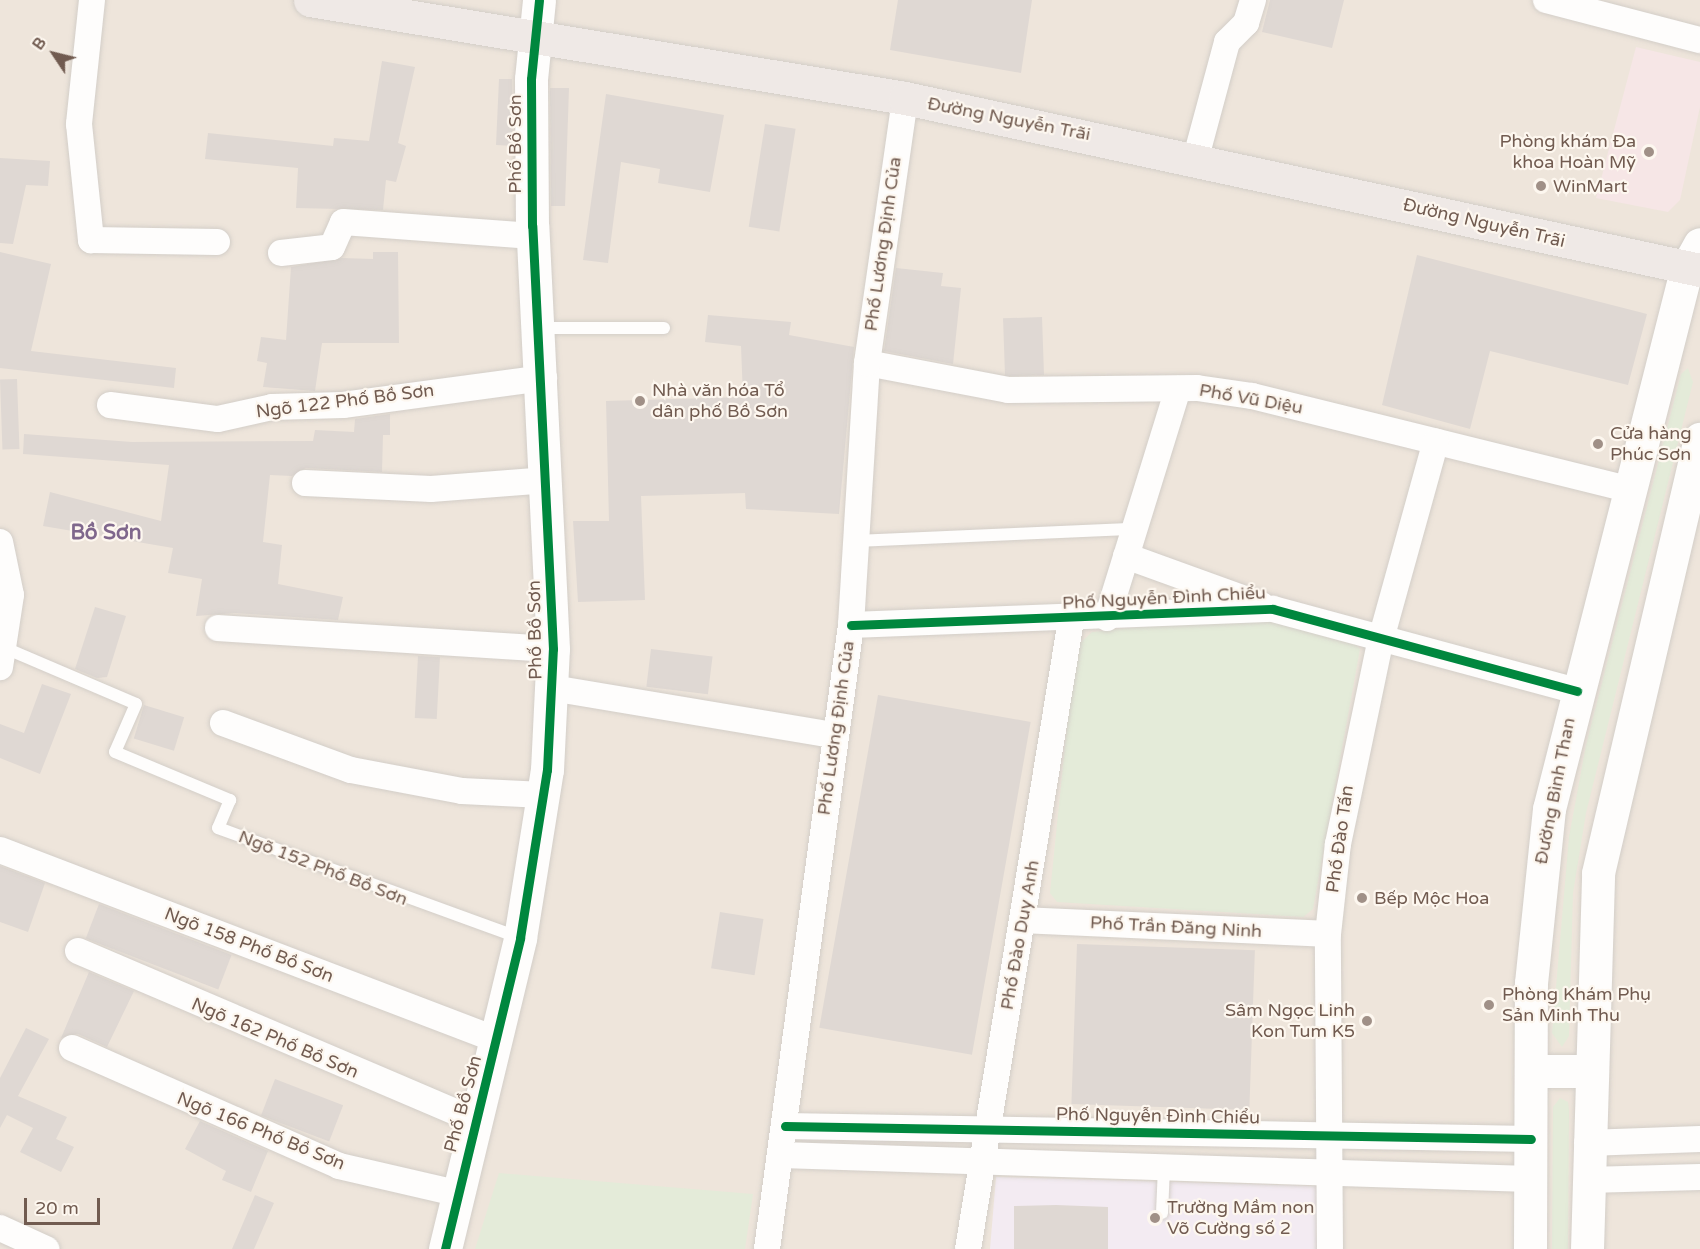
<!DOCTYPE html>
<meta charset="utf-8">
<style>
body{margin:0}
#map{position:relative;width:1700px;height:1249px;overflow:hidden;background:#f6f2ed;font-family:"Varela Round",sans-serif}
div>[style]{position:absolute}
.residential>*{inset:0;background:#eee5db;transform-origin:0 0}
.education>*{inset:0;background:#f3ebf2}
.medical>*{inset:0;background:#f6e6e6}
.green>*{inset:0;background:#e4ebd9}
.building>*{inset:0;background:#dfd8d3;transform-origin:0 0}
.roads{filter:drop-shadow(0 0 2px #d3cec8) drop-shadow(0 0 2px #d3cec8)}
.lane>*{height:12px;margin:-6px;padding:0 6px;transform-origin:6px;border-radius:6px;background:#fefdfc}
.street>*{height:26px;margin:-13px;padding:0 13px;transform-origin:13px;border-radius:13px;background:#fefdfc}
.secondary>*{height:33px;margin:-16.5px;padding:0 16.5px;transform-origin:16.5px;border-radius:16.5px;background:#fefdfc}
.highway>*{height:33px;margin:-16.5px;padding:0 16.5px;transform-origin:16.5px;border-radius:16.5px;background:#efe9e6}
.cycleway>*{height:9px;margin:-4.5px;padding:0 4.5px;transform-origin:4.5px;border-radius:4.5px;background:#00873e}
.dots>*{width:16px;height:16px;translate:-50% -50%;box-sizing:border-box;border:3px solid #fdf7ef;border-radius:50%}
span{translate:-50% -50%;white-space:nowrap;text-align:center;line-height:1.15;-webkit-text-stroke:4.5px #fdf7ef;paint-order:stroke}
.street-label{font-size:18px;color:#715b50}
.poi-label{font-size:18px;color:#715b50}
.right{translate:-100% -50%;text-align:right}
.left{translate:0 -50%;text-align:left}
.quarter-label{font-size:21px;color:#7f678c;font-weight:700}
.north{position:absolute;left:24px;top:24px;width:60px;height:60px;-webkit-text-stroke:4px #fdf7ef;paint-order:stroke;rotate:305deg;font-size:16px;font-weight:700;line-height:24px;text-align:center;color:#715b50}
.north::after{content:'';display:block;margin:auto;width:21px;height:27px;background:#715b50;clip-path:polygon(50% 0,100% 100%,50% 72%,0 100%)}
.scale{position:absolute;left:24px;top:1198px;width:76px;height:27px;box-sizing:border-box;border:3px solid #715b50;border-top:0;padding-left:8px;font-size:18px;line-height:21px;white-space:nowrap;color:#715b50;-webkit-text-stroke:4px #fdf7ef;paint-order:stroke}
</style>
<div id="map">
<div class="residential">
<i style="left:0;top:0;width:1700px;height:1249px"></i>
</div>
<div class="education">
<i style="clip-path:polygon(996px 1177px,1317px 1186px,1318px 1249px,990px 1249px)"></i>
</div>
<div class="medical">
<i style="clip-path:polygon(1636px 47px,1700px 62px,1700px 107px,1680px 200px,1668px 212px,1596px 198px)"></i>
</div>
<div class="green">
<i style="clip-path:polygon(1688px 368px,1693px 382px,1586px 813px,1573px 893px,1569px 1036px,1562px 1047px,1552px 1033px,1569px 837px,1586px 745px,1681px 374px)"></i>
<i style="clip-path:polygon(1266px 614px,1346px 635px,1360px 649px,1313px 909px,1303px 917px,1057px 902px,1050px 893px,1075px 648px,1092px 632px)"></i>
<i style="clip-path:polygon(1560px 1098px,1568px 1102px,1569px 1110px,1568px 1249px,1552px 1249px,1553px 1107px)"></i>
<i style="clip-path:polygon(499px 1173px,753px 1194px,745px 1249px,475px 1249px)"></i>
</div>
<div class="building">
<i style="clip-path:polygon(898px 0,1032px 0,1021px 73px,890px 50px)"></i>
<i style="clip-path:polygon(1270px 0,1344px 0,1332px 48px,1262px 32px)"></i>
<i style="clip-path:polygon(382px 61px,415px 67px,398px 143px,406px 146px,396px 182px,386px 180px,383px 210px,296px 208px,298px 168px,205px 159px,208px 133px,333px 146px,334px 138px,369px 141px)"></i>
<i style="clip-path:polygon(499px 79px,512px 79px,513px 146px,496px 145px)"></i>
<i style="clip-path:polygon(550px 88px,569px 88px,565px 206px,551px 206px)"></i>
<i style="clip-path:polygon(606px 94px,724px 115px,710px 192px,658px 183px,660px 169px,621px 162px,608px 263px,583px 260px)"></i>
<i style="left:765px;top:124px;width:31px;height:104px;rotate:9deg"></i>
<i style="clip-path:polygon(0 158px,50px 161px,48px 186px,26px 185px,13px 244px,0 243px)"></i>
<i style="clip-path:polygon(0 252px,51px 264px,31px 351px,176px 368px,174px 388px,0 368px)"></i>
<i style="clip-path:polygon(373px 252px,398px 252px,399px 343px,322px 343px,315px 391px,263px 387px,267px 363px,257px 361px,261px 337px,286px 340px,291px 267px,342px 258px,373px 259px)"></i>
<i style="clip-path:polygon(1417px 255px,1647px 314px,1628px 385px,1490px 351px,1470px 429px,1382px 405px)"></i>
<i style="clip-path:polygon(896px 268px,943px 273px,941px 286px,961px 288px,953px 364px,884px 351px)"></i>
<i style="clip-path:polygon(708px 315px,791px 322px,789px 335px,854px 347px,839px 514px,746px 509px,745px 493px,641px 496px,645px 600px,578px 602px,573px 521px,609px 521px,606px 401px,743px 397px,741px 346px,705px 342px)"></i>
<i style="left:1042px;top:317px;width:58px;height:39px;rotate:88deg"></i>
<i style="left:17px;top:379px;width:70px;height:17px;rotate:88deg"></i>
<i style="clip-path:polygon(390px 414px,390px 435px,383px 435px,382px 472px,306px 468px,292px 476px,270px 475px,263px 542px,282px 545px,278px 584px,343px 597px,338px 620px,235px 613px,196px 616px,202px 579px,168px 573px,173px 548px,43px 526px,50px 492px,161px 521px,169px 465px,23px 454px,24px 434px,132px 442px,313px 441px,315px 430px,354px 432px,355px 419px)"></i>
<i style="clip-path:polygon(95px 607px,126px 616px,107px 677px,97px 678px,75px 669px)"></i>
<i style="left:651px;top:649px;width:62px;height:38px;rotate:7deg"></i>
<i style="left:418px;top:656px;width:22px;height:62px;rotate:3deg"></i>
<i style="clip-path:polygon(42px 684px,71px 694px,40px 774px,0 758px,0 724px,24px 733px)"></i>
<i style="left:878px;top:695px;width:155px;height:338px;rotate:10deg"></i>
<i style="left:144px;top:705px;width:42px;height:35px;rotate:17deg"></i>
<i style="clip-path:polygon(0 866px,45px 883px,28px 932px,0 922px)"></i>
<i style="left:99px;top:904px;width:142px;height:37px;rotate:21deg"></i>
<i style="left:720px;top:912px;width:44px;height:57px;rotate:9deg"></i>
<i style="left:1077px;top:944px;width:178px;height:160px;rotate:2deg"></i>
<i style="clip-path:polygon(89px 972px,134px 991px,107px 1047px,78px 1034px,61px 1038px)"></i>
<i style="clip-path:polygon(26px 1028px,49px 1039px,18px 1096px,67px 1117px,56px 1139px,74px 1147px,61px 1172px,20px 1152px,33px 1128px,7px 1115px,0 1128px,0 1078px)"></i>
<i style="left:275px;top:1079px;width:73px;height:39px;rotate:21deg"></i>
<i style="clip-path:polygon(200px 1121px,268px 1151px,251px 1192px,222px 1180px,226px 1171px,185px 1149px)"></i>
<i style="clip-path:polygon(255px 1195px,274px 1203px,254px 1249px,232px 1249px)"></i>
<i style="clip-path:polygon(1056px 1205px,1108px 1207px,1108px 1249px,1014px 1249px,1014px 1206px)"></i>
</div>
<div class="roads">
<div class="lane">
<i style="left:540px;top:328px;width:124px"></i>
<i style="left:856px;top:541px;width:278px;rotate:-2.5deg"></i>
<i style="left:5px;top:648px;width:142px;rotate:23.1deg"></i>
<i style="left:136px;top:704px;width:52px;rotate:113.6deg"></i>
<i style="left:115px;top:752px;width:125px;rotate:22.7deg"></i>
<i style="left:230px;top:800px;width:30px;rotate:113deg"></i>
<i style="left:218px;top:828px;width:319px;rotate:20deg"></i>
<i style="left:1162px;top:1213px;width:46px;rotate:-87.5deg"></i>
</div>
<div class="street">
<i style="left:92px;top:0;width:125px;rotate:96deg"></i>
<i style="left:79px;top:124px;width:117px;rotate:84.1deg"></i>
<i style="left:91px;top:240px;width:126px;rotate:0.9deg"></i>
<i style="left:1546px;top:0;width:159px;rotate:14.6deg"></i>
<i style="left:1196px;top:157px;width:119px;rotate:-74.9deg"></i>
<i style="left:1227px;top:42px;width:27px;rotate:-45deg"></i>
<i style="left:1246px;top:23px;width:24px;rotate:-73deg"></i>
<i style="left:281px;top:253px;width:51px;rotate:-6.7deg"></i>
<i style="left:332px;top:247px;width:27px;rotate:-66deg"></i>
<i style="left:343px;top:222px;width:190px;rotate:4.2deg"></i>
<i style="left:867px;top:363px;width:144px;rotate:10.8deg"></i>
<i style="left:1008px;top:390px;width:189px;rotate:-0.6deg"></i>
<i style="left:1197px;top:388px;width:56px;rotate:8.3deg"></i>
<i style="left:1252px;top:396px;width:387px;rotate:13.9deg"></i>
<i style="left:110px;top:405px;width:109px;rotate:7.4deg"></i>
<i style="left:218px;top:419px;width:55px;rotate:-12.5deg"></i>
<i style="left:272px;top:407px;width:71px;rotate:-1.6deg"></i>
<i style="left:343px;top:405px;width:203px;rotate:-7.7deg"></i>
<i style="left:305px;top:483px;width:126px;rotate:2.7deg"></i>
<i style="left:431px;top:489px;width:117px;rotate:-4.4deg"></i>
<i style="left:0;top:542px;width:54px;rotate:78.3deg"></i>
<i style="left:11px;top:595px;width:73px;rotate:98.7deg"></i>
<i style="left:1126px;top:556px;width:144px;rotate:19.9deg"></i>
<i style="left:1107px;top:618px;width:240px;rotate:-72.8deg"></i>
<i style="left:851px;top:625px;width:422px;rotate:-2.2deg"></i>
<i style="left:1273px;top:609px;width:315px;rotate:15.1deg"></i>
<i style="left:218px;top:628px;width:336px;rotate:3.6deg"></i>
<i style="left:552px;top:688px;width:286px;rotate:9.5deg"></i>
<i style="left:223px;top:723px;width:136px;rotate:20.2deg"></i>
<i style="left:351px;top:770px;width:113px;rotate:10.7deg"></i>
<i style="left:462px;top:791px;width:81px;rotate:2.8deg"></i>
<i style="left:0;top:850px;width:532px;rotate:20.92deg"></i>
<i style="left:1023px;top:920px;width:305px;rotate:2.6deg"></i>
<i style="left:78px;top:951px;width:431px;rotate:23.1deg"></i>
<i style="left:72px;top:1048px;width:292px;rotate:23.8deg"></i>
<i style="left:339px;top:1166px;width:120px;rotate:13deg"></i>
<i style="left:785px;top:1126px;width:746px;rotate:1deg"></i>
<i style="left:1587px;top:1143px;width:113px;rotate:-2deg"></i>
<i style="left:781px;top:1155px;width:749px;rotate:1.84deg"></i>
<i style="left:1587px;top:1180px;width:113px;rotate:-1.5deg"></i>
<i style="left:0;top:1228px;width:51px;rotate:24.5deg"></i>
<i style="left:767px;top:1249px;width:630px;rotate:-82.33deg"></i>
<i style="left:851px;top:625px;width:262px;rotate:-86.5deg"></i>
<i style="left:867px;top:363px;width:268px;rotate:-81.8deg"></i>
<i style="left:968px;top:1249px;width:637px;rotate:-80.7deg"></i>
<i style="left:1330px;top:1249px;width:315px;rotate:-90.4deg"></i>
<i style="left:1328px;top:934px;width:91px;rotate:-83.7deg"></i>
<i style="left:1338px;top:844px;width:209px;rotate:-78.2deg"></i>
<i style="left:1381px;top:639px;width:205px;rotate:-74.5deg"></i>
</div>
<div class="secondary">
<i style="left:1531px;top:1071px;width:58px"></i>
<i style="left:445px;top:1249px;width:320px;rotate:-76.4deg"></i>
<i style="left:520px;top:938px;width:170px;rotate:-80.9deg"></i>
<i style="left:547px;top:770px;width:121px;rotate:-87.2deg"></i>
<i style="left:553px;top:649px;width:424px;rotate:-92.8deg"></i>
<i style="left:532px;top:226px;width:147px;rotate:-90.4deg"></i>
<i style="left:531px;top:79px;width:79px;rotate:-84.2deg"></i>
<i style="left:1530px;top:1249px;width:266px;rotate:-89.8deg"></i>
<i style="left:1531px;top:983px;width:175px;rotate:-84.1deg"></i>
<i style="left:1549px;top:809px;width:559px;rotate:-75.72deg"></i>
<i style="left:1687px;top:267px;width:26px;rotate:-61deg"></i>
<i style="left:1587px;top:1249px;width:376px;rotate:-88.3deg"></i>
<i style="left:1598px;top:873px;width:446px;rotate:-76.8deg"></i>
</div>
<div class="highway">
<i style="left:310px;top:0;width:603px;rotate:9.35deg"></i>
<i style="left:905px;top:98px;width:813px;rotate:12.21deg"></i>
</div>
</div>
<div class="cycleway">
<i style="left:851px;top:625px;width:422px;rotate:-2.2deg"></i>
<i style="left:1273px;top:609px;width:315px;rotate:15.1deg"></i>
<i style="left:785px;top:1126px;width:746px;rotate:1deg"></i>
<i style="left:445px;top:1249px;width:320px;rotate:-76.4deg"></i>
<i style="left:520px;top:938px;width:170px;rotate:-80.9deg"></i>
<i style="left:547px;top:770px;width:121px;rotate:-87.2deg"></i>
<i style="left:553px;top:649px;width:424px;rotate:-92.8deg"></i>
<i style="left:532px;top:226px;width:147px;rotate:-90.4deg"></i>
<i style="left:531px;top:79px;width:79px;rotate:-84.2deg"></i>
</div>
<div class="dots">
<i style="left:1649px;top:152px;background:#a09087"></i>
<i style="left:1541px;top:186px;background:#a09087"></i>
<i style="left:640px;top:401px;background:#a09087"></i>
<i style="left:1598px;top:444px;background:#a09087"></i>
<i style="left:1362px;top:898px;background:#a09087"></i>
<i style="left:1489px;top:1005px;background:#a09087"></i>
<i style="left:1367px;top:1021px;background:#a09087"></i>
<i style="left:1155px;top:1218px;background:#a09087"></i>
</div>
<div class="street-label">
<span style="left:1009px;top:119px;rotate:11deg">Đường Nguyễn Trãi</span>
<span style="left:515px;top:144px;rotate:-90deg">Phố Bồ Sơn</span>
<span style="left:1484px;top:223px;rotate:13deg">Đường Nguyễn Trãi</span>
<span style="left:883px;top:244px;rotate:-82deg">Phố Lương Định Của</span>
<span style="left:1251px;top:399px;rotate:10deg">Phố Vũ Diệu</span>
<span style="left:345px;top:401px;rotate:-7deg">Ngõ 122 Phố Bồ Sơn</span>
<span style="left:1164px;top:598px;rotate:-3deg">Phố Nguyễn Đình Chiểu</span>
<span style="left:535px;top:630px;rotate:-91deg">Phố Bồ Sơn</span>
<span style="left:836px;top:728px;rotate:-82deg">Phố Lương Định Của</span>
<span style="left:1555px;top:791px;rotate:-79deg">Đường Bình Than</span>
<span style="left:1340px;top:839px;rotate:-82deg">Phố Đào Tấn</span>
<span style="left:323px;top:868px;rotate:21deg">Ngõ 152 Phố Bồ Sơn</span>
<span style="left:1176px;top:927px;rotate:3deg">Phố Trần Đăng Ninh</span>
<span style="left:1020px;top:935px;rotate:-80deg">Phố Đào Duy Anh</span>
<span style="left:249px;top:945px;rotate:21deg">Ngõ 158 Phố Bồ Sơn</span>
<span style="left:275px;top:1038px;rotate:23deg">Ngõ 162 Phố Bồ Sơn</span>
<span style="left:463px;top:1104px;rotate:-75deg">Phố Bồ Sơn</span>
<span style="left:1158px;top:1116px;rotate:1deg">Phố Nguyễn Đình Chiểu</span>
<span style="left:261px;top:1131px;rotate:22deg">Ngõ 166 Phố Bồ Sơn</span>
</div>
<div class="poi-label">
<span class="right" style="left:1636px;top:152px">Phòng khám Đa<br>khoa Hoàn Mỹ</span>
<span class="left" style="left:1553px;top:186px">WinMart</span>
<span class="left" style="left:652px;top:401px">Nhà văn hóa Tổ<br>dân phố Bồ Sơn</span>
<span class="left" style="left:1610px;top:444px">Cửa hàng<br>Phúc Sơn</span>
<span class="left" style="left:1374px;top:898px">Bếp Mộc Hoa</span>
<span class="left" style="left:1502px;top:1005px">Phòng Khám Phụ<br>Sản Minh Thu</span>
<span class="right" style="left:1355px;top:1021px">Sâm Ngọc Linh<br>Kon Tum K5</span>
<span class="left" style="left:1167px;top:1218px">Trường Mầm non<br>Võ Cường số 2</span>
</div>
<div class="quarter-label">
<span style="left:106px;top:533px">Bồ Sơn</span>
</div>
<div class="north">B</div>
<div class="scale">20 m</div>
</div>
